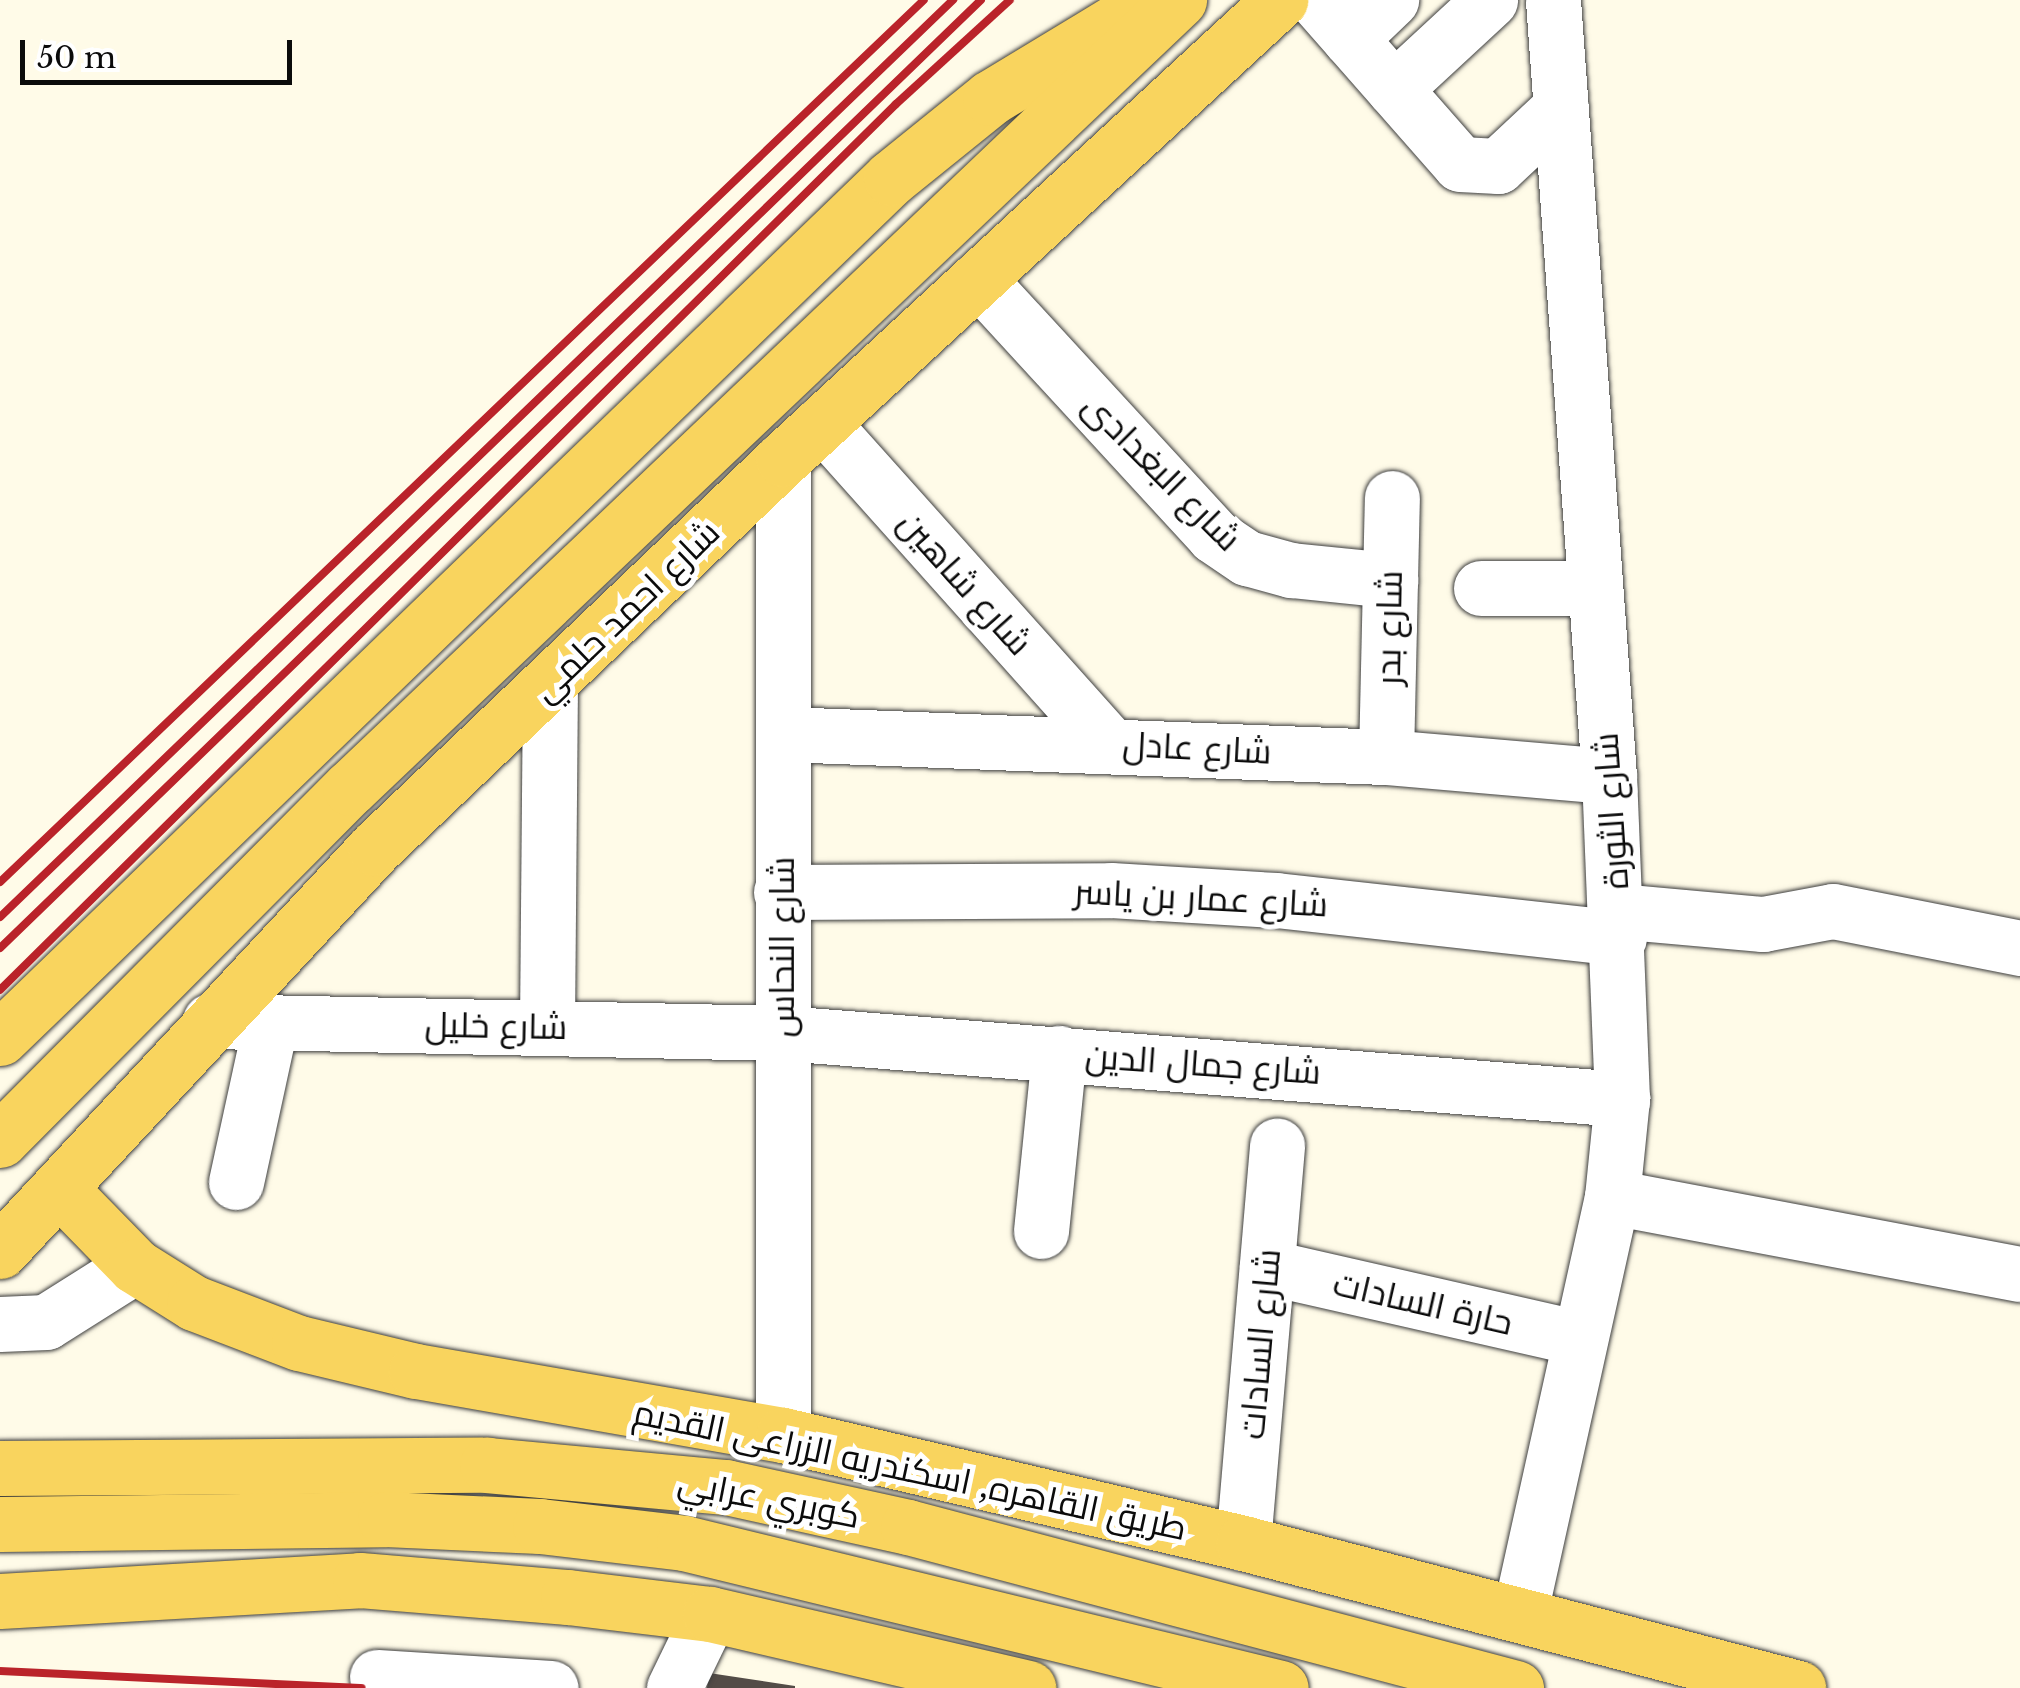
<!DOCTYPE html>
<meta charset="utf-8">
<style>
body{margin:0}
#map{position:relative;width:2020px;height:1688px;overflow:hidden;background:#fffbe8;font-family:"Libre Baskerville",Cairo,serif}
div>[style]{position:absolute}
.building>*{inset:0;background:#534c47}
.roads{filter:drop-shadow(0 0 2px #3e3e3e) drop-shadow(0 0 2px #3e3e3e)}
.minor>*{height:55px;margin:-27.5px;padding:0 27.5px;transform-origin:27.5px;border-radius:27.5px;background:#fff}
.major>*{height:55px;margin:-27.5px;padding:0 27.5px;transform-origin:27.5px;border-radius:27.5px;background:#f9d45e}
.rail>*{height:8px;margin:-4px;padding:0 4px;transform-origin:4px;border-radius:4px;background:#ba232a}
span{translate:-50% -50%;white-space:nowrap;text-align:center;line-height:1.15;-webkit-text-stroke:10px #fff;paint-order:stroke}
.street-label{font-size:35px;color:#0b0b0b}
.scale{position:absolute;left:20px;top:40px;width:272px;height:45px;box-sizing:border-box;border:5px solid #0b0b0b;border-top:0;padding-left:12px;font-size:30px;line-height:35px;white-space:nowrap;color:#0b0b0b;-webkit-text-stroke:8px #fff;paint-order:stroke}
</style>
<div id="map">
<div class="building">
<i style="clip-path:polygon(709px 1673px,795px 1686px,795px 1688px,707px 1688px)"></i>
</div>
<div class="roads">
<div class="minor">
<i style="left:1316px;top:0;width:218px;rotate:48.7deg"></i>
<i style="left:1460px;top:164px;width:38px;rotate:3deg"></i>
<i style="left:1498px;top:166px;width:86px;rotate:-43.1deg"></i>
<i style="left:1350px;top:39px;width:57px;rotate:-43.6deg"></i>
<i style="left:1394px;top:89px;width:131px;rotate:-42.8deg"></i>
<i style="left:978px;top:279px;width:349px;rotate:47.4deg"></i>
<i style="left:1214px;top:536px;width:40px;rotate:34deg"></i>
<i style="left:1247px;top:558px;width:46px;rotate:15.3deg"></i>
<i style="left:1291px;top:570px;width:100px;rotate:5.8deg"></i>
<i style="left:822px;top:423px;width:429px;rotate:48.2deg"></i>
<i style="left:783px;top:459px;width:976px;rotate:90deg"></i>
<i style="left:1481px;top:588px;width:114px"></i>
<i style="left:784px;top:734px;width:602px;rotate:2.19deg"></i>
<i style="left:1386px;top:757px;width:224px;rotate:4.9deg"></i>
<i style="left:1386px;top:757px;width:259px;rotate:-88.7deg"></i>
<i style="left:781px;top:892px;width:330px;rotate:-0.3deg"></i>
<i style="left:1111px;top:890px;width:165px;rotate:3.5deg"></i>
<i style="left:1276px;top:900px;width:345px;rotate:6.3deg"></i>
<i style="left:1617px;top:911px;width:147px;rotate:5.1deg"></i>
<i style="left:1763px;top:924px;width:71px;rotate:-10.5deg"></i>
<i style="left:1833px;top:911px;width:191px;rotate:11.2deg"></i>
<i style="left:210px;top:1021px;width:573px;rotate:1.2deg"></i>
<i style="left:783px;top:1033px;width:842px;rotate:4.5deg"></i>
<i style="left:547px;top:1026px;width:341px;rotate:-89.5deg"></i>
<i style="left:236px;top:1182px;width:164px;rotate:-77.7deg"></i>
<i style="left:1612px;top:1197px;width:415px;rotate:10.7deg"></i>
<i style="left:1041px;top:1231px;width:179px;rotate:-84.2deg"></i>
<i style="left:1267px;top:1267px;width:321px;rotate:12.8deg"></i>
<i style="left:0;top:1324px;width:46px;rotate:-2.5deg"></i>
<i style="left:46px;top:1322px;width:105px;rotate:-32.2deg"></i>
<i style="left:1243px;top:1543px;width:399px;rotate:-85.1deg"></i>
<i style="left:1520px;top:1612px;width:425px;rotate:-77.5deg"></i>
<i style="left:1612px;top:1197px;width:99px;rotate:-84.2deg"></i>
<i style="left:1622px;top:1099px;width:323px;rotate:-92.3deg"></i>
<i style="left:1609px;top:776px;width:778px;rotate:-94.13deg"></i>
<i style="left:377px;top:1677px;width:174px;rotate:3.6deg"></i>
<i style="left:674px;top:1688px;width:82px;rotate:-64.1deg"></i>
</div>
<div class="major">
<i style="left:0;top:1038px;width:1238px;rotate:-43.99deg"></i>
<i style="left:891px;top:178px;width:127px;rotate:-38.9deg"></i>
<i style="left:990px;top:98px;width:187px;rotate:-31.2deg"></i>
<i style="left:0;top:1140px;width:496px;rotate:-45.2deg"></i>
<i style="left:350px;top:788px;width:1144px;rotate:-43.55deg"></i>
<i style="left:59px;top:1188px;width:109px;rotate:45.7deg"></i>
<i style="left:135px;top:1266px;width:70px;rotate:32.1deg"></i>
<i style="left:194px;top:1303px;width:112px;rotate:20.9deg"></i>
<i style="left:299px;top:1343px;width:120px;rotate:13.5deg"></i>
<i style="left:416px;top:1371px;width:373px;rotate:9.9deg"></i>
<i style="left:783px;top:1435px;width:473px;rotate:13.2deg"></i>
<i style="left:1243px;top:1543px;width:574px;rotate:14.64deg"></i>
<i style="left:0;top:1251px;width:550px;rotate:-47.06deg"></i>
<i style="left:375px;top:848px;width:564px;rotate:-43.63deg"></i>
<i style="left:783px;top:459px;width:677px;rotate:-42.72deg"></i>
<i style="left:0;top:1468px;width:487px;rotate:-0.4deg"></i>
<i style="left:487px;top:1465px;width:240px;rotate:5.3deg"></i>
<i style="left:726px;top:1487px;width:186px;rotate:12.4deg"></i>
<i style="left:908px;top:1527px;width:629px;rotate:14.83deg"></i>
<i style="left:0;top:1524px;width:385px;rotate:-0.7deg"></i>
<i style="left:385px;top:1519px;width:155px;rotate:2.6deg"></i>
<i style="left:540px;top:1526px;width:145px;rotate:6.7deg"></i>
<i style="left:684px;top:1543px;width:614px;rotate:13.65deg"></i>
<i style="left:0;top:1601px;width:361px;rotate:-3.3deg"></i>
<i style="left:360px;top:1580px;width:209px;rotate:4.7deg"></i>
<i style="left:568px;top:1597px;width:143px;rotate:6.8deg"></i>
<i style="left:710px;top:1614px;width:327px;rotate:13.1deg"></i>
</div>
</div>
<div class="rail">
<i style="left:0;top:882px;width:1277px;rotate:-43.67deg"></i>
<i style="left:0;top:917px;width:1323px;rotate:-43.9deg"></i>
<i style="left:0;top:948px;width:1364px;rotate:-44.02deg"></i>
<i style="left:0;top:990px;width:1260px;rotate:-44.68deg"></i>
<i style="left:896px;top:104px;width:154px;rotate:-42.4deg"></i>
<i style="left:0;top:1671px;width:362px;rotate:2.7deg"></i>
</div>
<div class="street-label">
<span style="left:1162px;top:472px;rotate:45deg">شارع البغدادى</span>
<span style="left:965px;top:583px;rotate:48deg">شارع شاهين</span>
<span style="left:626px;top:611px;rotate:-44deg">شارع احمد حلمي</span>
<span style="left:1389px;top:628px;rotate:-89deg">شارع بدر</span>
<span style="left:1197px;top:748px;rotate:3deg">شارع عادل</span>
<span style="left:1611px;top:811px;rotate:-94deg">شارع الثورة</span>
<span style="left:1201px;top:898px;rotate:3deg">شارع عمار بن ياسر</span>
<span style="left:782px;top:947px;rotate:-90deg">شارع النحاس</span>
<span style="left:496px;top:1026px;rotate:1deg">شارع خليل</span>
<span style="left:1203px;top:1064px;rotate:4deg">شارع جمال الدين</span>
<span style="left:1423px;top:1303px;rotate:13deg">حارة السادات</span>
<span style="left:1260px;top:1344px;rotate:-85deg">شارع السادات</span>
<span style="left:910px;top:1470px;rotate:12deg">طريق القاهره, اسكندريه الزراعى القديم</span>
<span style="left:769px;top:1499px;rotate:11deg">كوبري عرابي</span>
</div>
<div class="scale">50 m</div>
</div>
